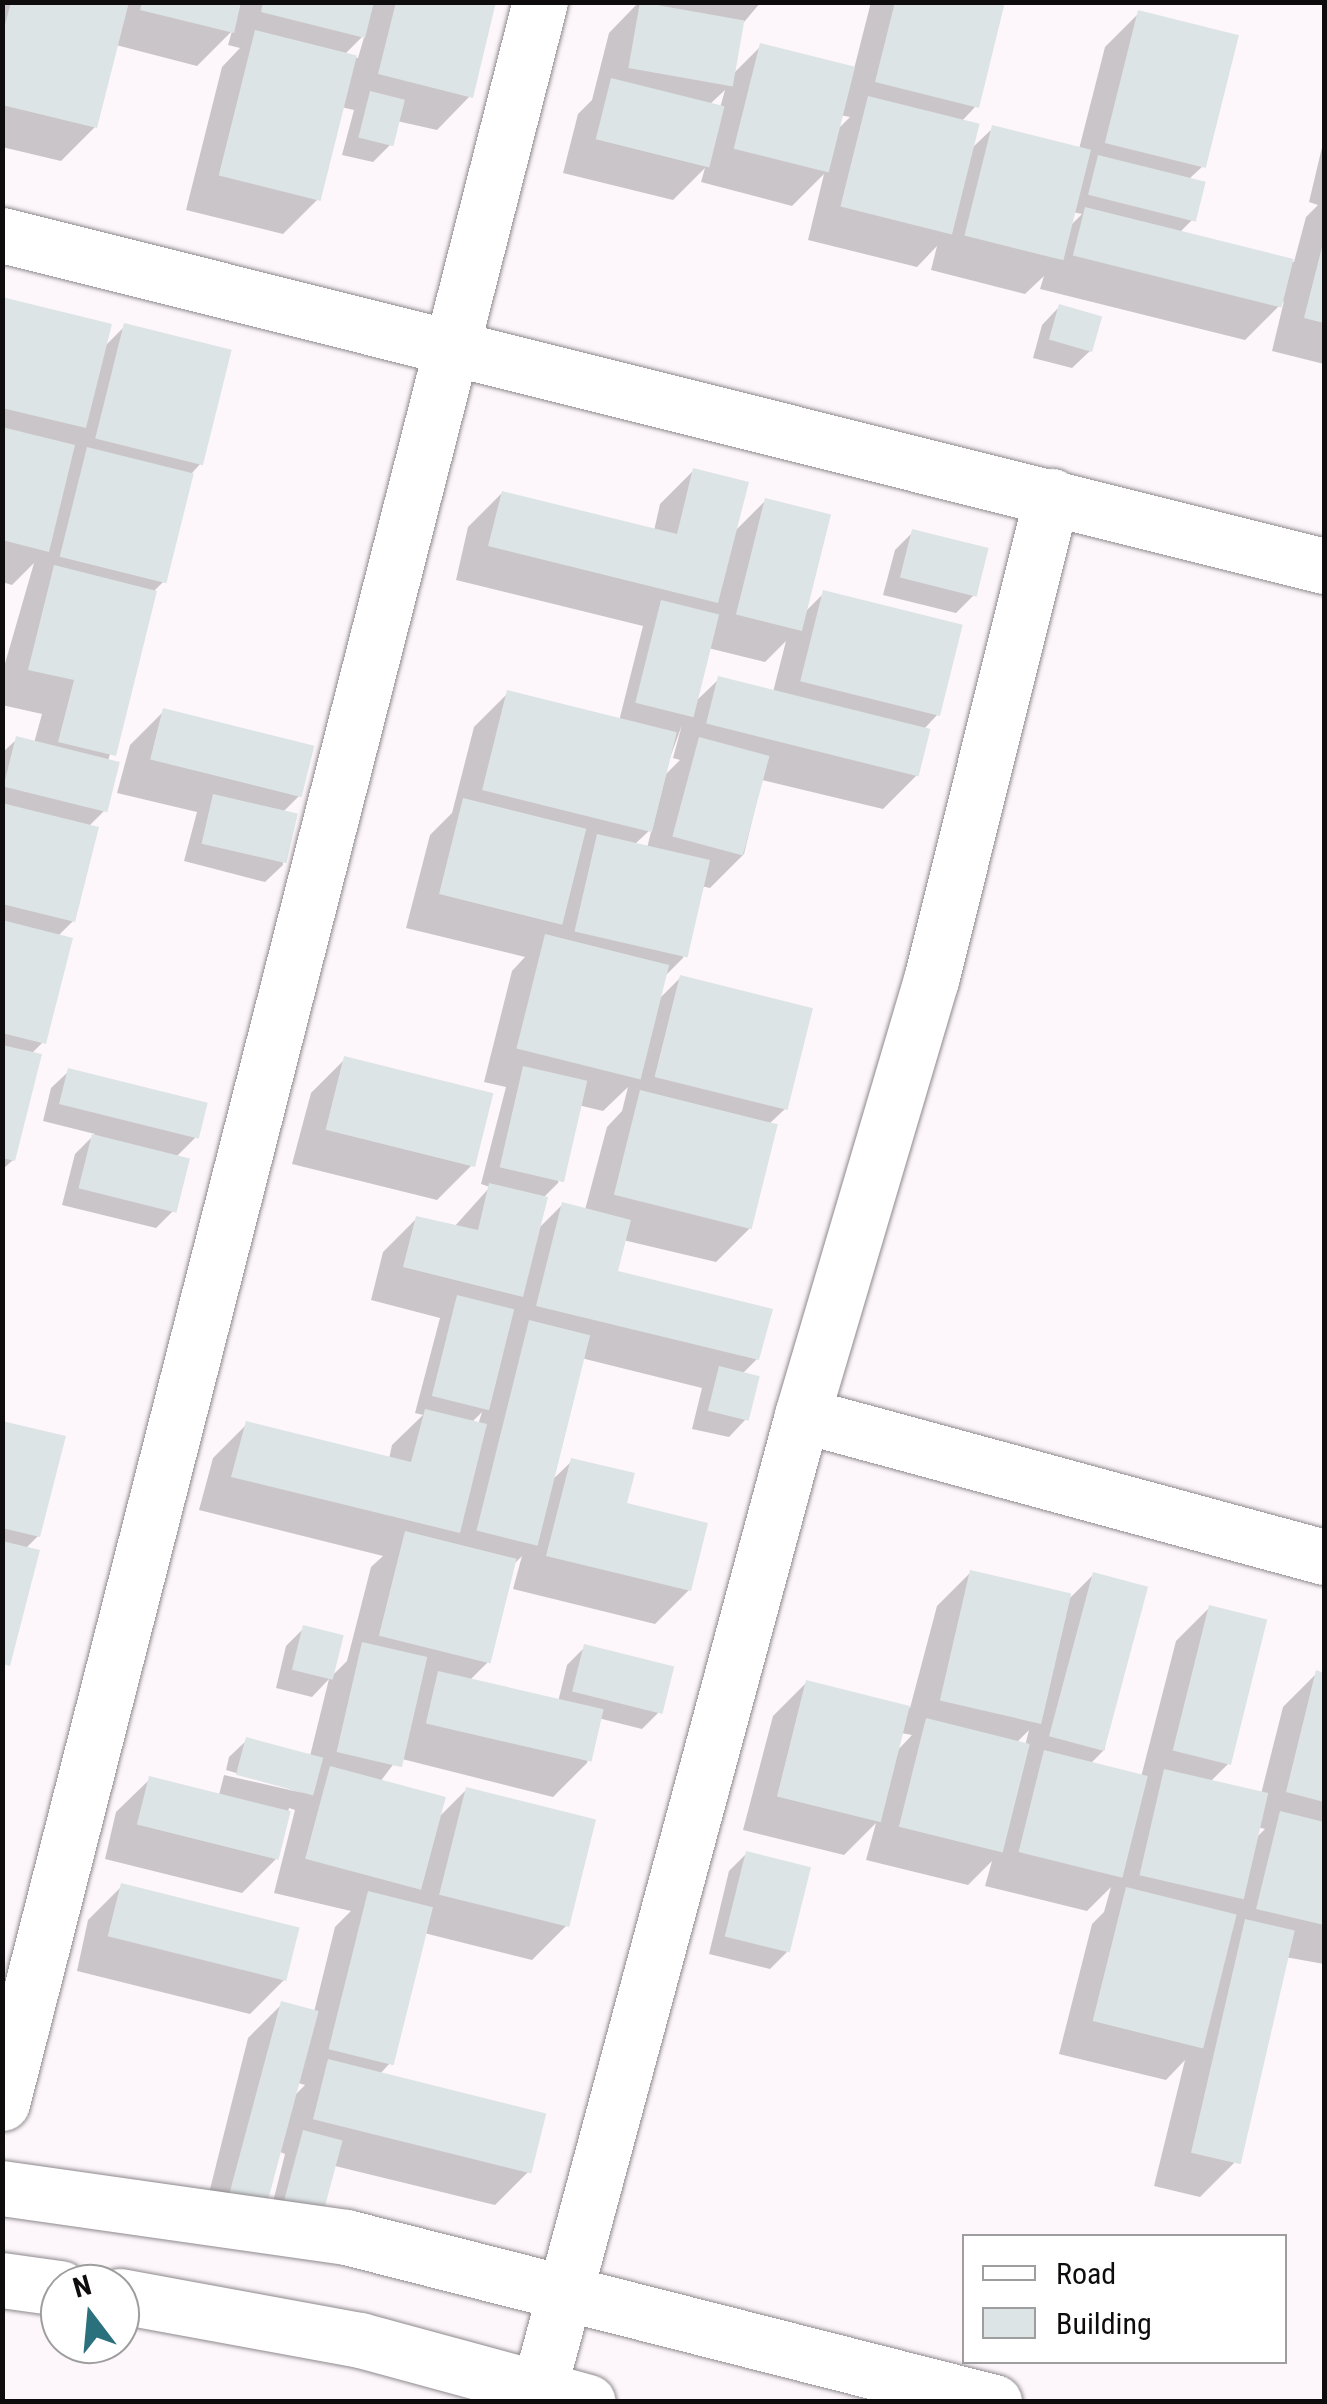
<!DOCTYPE html>
<style>
body{margin:0}
#map{position:relative;width:1327px;height:2404px;overflow:hidden;background:#fdf7fb;font-family:"Roboto Condensed",sans-serif}
div>[style]{position:absolute}
.shadow>*{inset:0;background:#0003}
.building>*{inset:0;background:#dde4e5;transform-origin:0 0}
.roads{filter:drop-shadow(0 0 2px #8e898d) drop-shadow(0 0 2px #8e898d)}
.minor>*{height:55px;margin:-27.5px;padding:0 27.5px;transform-origin:27.5px;border-radius:27.5px;background:#fff}
.tertiary>*{height:55px;margin:-27.5px;padding:0 27.5px;transform-origin:27.5px;border-radius:27.5px;background:#fff}
span{translate:-50% -50%;white-space:nowrap;text-align:center;line-height:1.15;-webkit-text-stroke:9px #fff;paint-order:stroke}
.frame{position:absolute;inset:0;border:5px solid #0e0c0d;pointer-events:none}
.legend{position:absolute;left:962px;top:2234px;width:325px;height:130px;box-sizing:border-box;background:#fff;border:2px solid #9f9e9e;margin:0;padding:12px 18px;list-style:none;font-size:30px;color:#0e0c0d}
.legend li{display:flex;align-items:center;gap:20px;height:50px}
.legend b{width:50px;border:2px solid #9f9e9e}
.north{position:absolute;left:40px;top:2264px;width:100px;height:100px;box-sizing:border-box;background:#fff;border:2px solid #9f9e9e;border-radius:50%;rotate:344deg;font-size:28px;font-weight:700;line-height:40px;text-align:center;color:#0e0c0d}
.north::after{content:'';display:block;margin:auto;width:35px;height:45px;background:#2a717d;clip-path:polygon(50% 0,100% 100%,50% 72%,0 100%)}
</style>
<div id="map">
<div class="shadow">
<i style="clip-path:polygon(evenodd,2px 2px,494px 2px,470px 96px,437px 130px,397px 121px,391px 144px,373px 162px,342px 155px,354px 110px,341px 107px,317px 200px,283px 234px,186px 210px,222px 67px,240px 48px,228px 45px,232px 31px,197px 66px,116px 45px,95px 127px,61px 161px,2px 147px,2px 2px,365px 34px,358px 58px,344px 55px,365px 34px)"></i>
<i style="clip-path:polygon(evenodd,639px 2px,761px 2px,739px 28px,726px 81px,761px 46px,854px 69px,871px 2px,1002px 2px,976px 106px,961px 122px,972px 148px,993px 128px,1079px 149px,1105px 47px,1139px 13px,1203px 166px,1189px 179px,1193px 219px,1179px 233px,1294px 262px,1306px 217px,1318px 205px,1309px 202px,1324px 139px,1324px 364px,1272px 351px,1284px 301px,1245px 340px,1040px 289px,1044px 276px,1025px 294px,931px 270px,937px 246px,917px 267px,808px 240px,824px 174px,792px 206px,701px 182px,705px 168px,673px 200px,563px 173px,578px 114px,592px 100px,609px 33px,639px 2px,725px 90px,720px 108px,709px 105px,725px 90px,639px 2px,840px 115px,850px 117px,836px 131px,840px 115px,639px 2px,1072px 212px,1082px 214px,1068px 228px,1072px 212px)"></i>
<i style="clip-path:polygon(2px 300px,103px 348px,125px 326px,201px 463px,192px 473px,164px 581px,155px 590px,108px 761px,104px 811px,88px 827px,73px 921px,57px 937px,43px 1042px,31px 1054px,13px 1160px,2px 1170px,2px 753px,17px 739px,34px 743px,42px 714px,2px 705px,2px 674px,34px 563px,12px 585px,2px 582px)"></i>
<i style="clip-path:polygon(1059px 307px,1090px 351px,1072px 368px,1033px 358px,1042px 325px)"></i>
<i style="clip-path:polygon(evenodd,694px 470px,734px 532px,766px 500px,803px 614px,824px 593px,938px 714px,924px 729px,917px 775px,883px 809px,762px 780px,744px 854px,710px 888px,701px 886px,683px 958px,663px 978px,657px 1001px,680px 978px,786px 1108px,769px 1124px,750px 1228px,716px 1262px,623px 1240px,615px 1273px,757px 1359px,742px 1374px,746px 1419px,729px 1437px,692px 1429px,702px 1388px,581px 1358px,550px 1482px,572px 1461px,624px 1505px,689px 1590px,655px 1624px,513px 1589px,522px 1556px,513px 1565px,489px 1661px,469px 1681px,558px 1702px,567px 1665px,585px 1647px,660px 1711px,642px 1729px,598px 1718px,587px 1763px,553px 1797px,398px 1758px,380px 1782px,437px 1819px,466px 1790px,566px 1926px,532px 1960px,424px 1933px,389px 2064px,380px 2074px,529px 2171px,495px 2205px,335px 2166px,267px 2226px,285px 2154px,280px 2152px,200px 2229px,248px 2038px,282px 2004px,314px 2012px,335px 1927px,351px 1911px,274px 1893px,295px 1810px,289px 1808px,276px 1859px,242px 1893px,105px 1859px,116px 1812px,150px 1779px,219px 1795px,224px 1775px,303px 1793px,226px 1770px,229px 1757px,247px 1740px,310px 1756px,329px 1679px,312px 1697px,276px 1688px,286px 1646px,304px 1628px,329px 1679px,347px 1661px,371px 1567px,383px 1556px,199px 1510px,213px 1458px,247px 1424px,389px 1459px,392px 1445px,423px 1415px,415px 1413px,440px 1318px,371px 1300px,383px 1252px,417px 1218px,454px 1227px,490px 1187px,481px 1184px,506px 1087px,484px 1082px,512px 971px,525px 957px,406px 928px,430px 835px,452px 813px,474px 727px,508px 693px,619px 721px,643px 626px,456px 580px,468px 527px,502px 493px,654px 531px,660px 504px,694px 470px,786px 641px,773px 692px,719px 679px,694px 703px,708px 648px,765px 662px,786px 641px,694px 470px,682px 725px,673px 758px,680px 760px,663px 777px,682px 725px,694px 470px,652px 828px,647px 848px,634px 845px,652px 828px,694px 470px,628px 1087px,622px 1111px,607px 1127px,585px 1210px,562px 1205px,537px 1230px,542px 1199px,558px 1183px,578px 1105px,603px 1111px,628px 1087px,694px 470px,482px 1412px,478px 1425px,471px 1423px,482px 1412px,694px 470px,298px 2083px,305px 2085px,294px 2096px,298px 2083px)"></i>
<i style="clip-path:polygon(913px 532px,974px 595px,956px 613px,883px 595px,895px 550px)"></i>
<i style="clip-path:polygon(164px 711px,299px 796px,282px 813px,283px 865px,265px 882px,184px 861px,197px 812px,117px 793px,130px 745px)"></i>
<i style="clip-path:polygon(345px 1059px,471px 1166px,437px 1200px,292px 1164px,311px 1093px)"></i>
<i style="clip-path:polygon(69px 1071px,196px 1137px,176px 1157px,174px 1210px,156px 1228px,62px 1205px,75px 1154px,95px 1134px,43px 1121px,51px 1088px)"></i>
<i style="clip-path:polygon(2px 1423px,38px 1536px,25px 1549px,2px 1670px)"></i>
<i style="clip-path:polygon(evenodd,971px 1572px,1066px 1602px,1093px 1575px,1105px 1749px,1090px 1764px,1141px 1777px,1176px 1641px,1210px 1607px,1228px 1764px,1210px 1782px,1261px 1794px,1283px 1707px,1317px 1673px,1324px 1675px,1324px 1964px,1285px 1957px,1234px 2163px,1200px 2197px,1154px 2186px,1185px 2060px,1166px 2080px,1059px 2054px,1092px 1924px,1104px 1912px,1111px 1887px,1087px 1911px,985px 1886px,992px 1861px,968px 1885px,866px 1860px,876px 1823px,844px 1855px,743px 1830px,773px 1716px,807px 1682px,910px 1708px,937px 1606px,971px 1572px,1029px 1730px,1025px 1746px,1016px 1743px,1029px 1730px,971px 1572px,901px 1733px,912px 1735px,896px 1752px,901px 1733px,971px 1572px,1257px 1827px,1265px 1829px,1254px 1840px,1257px 1827px)"></i>
<i style="clip-path:polygon(747px 1853px,787px 1952px,770px 1969px,709px 1954px,729px 1871px)"></i>
<i style="clip-path:polygon(122px 1886px,284px 1980px,250px 2014px,77px 1971px,88px 1920px)"></i>
</div>
<div class="building">
<i style="clip-path:polygon(11px 2px,129px 2px,97px 128px,2px 105px,2px 36px)"></i>
<i style="clip-path:polygon(142px 2px,241px 2px,234px 33px,140px 10px)"></i>
<i style="clip-path:polygon(263px 2px,374px 2px,365px 38px,261px 12px)"></i>
<i style="clip-path:polygon(396px 2px,496px 2px,473px 98px,378px 74px)"></i>
<i style="left:640px;top:2px;width:106px;height:67px;rotate:10deg"></i>
<i style="clip-path:polygon(895px 2px,1005px 2px,979px 108px,875px 82px)"></i>
<i style="left:1138px;top:10px;width:104px;height:137px;rotate:14deg"></i>
<i style="left:255px;top:30px;width:105px;height:150px;rotate:14deg"></i>
<i style="left:760px;top:43px;width:98px;height:109px;rotate:14deg"></i>
<i style="left:611px;top:78px;width:117px;height:63px;rotate:14deg"></i>
<i style="left:370px;top:91px;width:36px;height:48px;rotate:14deg"></i>
<i style="left:868px;top:96px;width:115px;height:114px;rotate:14deg"></i>
<i style="left:992px;top:125px;width:102px;height:114px;rotate:14deg"></i>
<i style="left:1098px;top:155px;width:111px;height:41px;rotate:14deg"></i>
<i style="left:1085px;top:207px;width:215px;height:50px;rotate:14deg"></i>
<i style="clip-path:polygon(1323px 243px,1324px 243px,1324px 323px,1304px 318px)"></i>
<i style="clip-path:polygon(2px 297px,112px 324px,86px 428px,2px 408px)"></i>
<i style="left:1059px;top:304px;width:45px;height:37px;rotate:16deg"></i>
<i style="left:124px;top:323px;width:111px;height:119px;rotate:14deg"></i>
<i style="clip-path:polygon(2px 427px,75px 445px,49px 552px,2px 540px)"></i>
<i style="left:87px;top:447px;width:110px;height:113px;rotate:14deg"></i>
<i style="clip-path:polygon(693px 468px,749px 482px,718px 603px,488px 546px,502px 491px,677px 534px)"></i>
<i style="left:765px;top:498px;width:68px;height:120px;rotate:14deg"></i>
<i style="left:912px;top:529px;width:79px;height:50px;rotate:14deg"></i>
<i style="clip-path:polygon(54px 565px,157px 591px,116px 756px,58px 742px,74px 680px,28px 670px)"></i>
<i style="left:823px;top:590px;width:144px;height:94px;rotate:14deg"></i>
<i style="left:661px;top:600px;width:60px;height:106px;rotate:14deg"></i>
<i style="left:718px;top:676px;width:219px;height:49px;rotate:14deg"></i>
<i style="left:507px;top:690px;width:175px;height:103px;rotate:14deg"></i>
<i style="left:163px;top:708px;width:156px;height:53px;rotate:14deg"></i>
<i style="left:16px;top:736px;width:107px;height:52px;rotate:14deg"></i>
<i style="left:699px;top:737px;width:73px;height:103px;rotate:15deg"></i>
<i style="left:213px;top:794px;width:87px;height:51px;rotate:13deg"></i>
<i style="left:463px;top:798px;width:127px;height:99px;rotate:14deg"></i>
<i style="clip-path:polygon(2px 803px,99px 827px,75px 922px,2px 904px)"></i>
<i style="left:597px;top:834px;width:116px;height:100px;rotate:13deg"></i>
<i style="clip-path:polygon(2px 920px,73px 938px,46px 1044px,2px 1033px)"></i>
<i style="left:545px;top:934px;width:128px;height:118px;rotate:14deg"></i>
<i style="left:680px;top:975px;width:137px;height:105px;rotate:14deg"></i>
<i style="clip-path:polygon(2px 1045px,42px 1054px,15px 1161px,2px 1158px)"></i>
<i style="left:344px;top:1056px;width:154px;height:76px;rotate:14deg"></i>
<i style="left:523px;top:1066px;width:66px;height:104px;rotate:13deg"></i>
<i style="left:68px;top:1068px;width:144px;height:37px;rotate:14deg"></i>
<i style="left:640px;top:1090px;width:142px;height:108px;rotate:14deg"></i>
<i style="left:92px;top:1134px;width:101px;height:56px;rotate:14deg"></i>
<i style="clip-path:polygon(489px 1183px,548px 1197px,523px 1297px,403px 1267px,416px 1216px,478px 1230px)"></i>
<i style="clip-path:polygon(562px 1202px,631px 1220px,618px 1271px,773px 1309px,759px 1360px,536px 1306px)"></i>
<i style="left:457px;top:1295px;width:59px;height:104px;rotate:14deg"></i>
<i style="left:529px;top:1320px;width:63px;height:217px;rotate:14deg"></i>
<i style="left:719px;top:1366px;width:42px;height:46px;rotate:14deg"></i>
<i style="clip-path:polygon(425px 1409px,487px 1424px,460px 1533px,231px 1477px,246px 1421px,411px 1462px)"></i>
<i style="clip-path:polygon(2px 1421px,66px 1436px,40px 1537px,2px 1528px)"></i>
<i style="clip-path:polygon(571px 1458px,635px 1473px,627px 1503px,708px 1523px,691px 1591px,546px 1556px)"></i>
<i style="left:405px;top:1531px;width:115px;height:108px;rotate:14deg"></i>
<i style="clip-path:polygon(2px 1541px,40px 1550px,10px 1666px,2px 1664px)"></i>
<i style="left:970px;top:1570px;width:104px;height:134px;rotate:13deg"></i>
<i style="left:1093px;top:1572px;width:57px;height:170px;rotate:15deg"></i>
<i style="left:1209px;top:1605px;width:60px;height:150px;rotate:14deg"></i>
<i style="left:303px;top:1625px;width:42px;height:46px;rotate:14deg"></i>
<i style="left:362px;top:1642px;width:67px;height:113px;rotate:13deg"></i>
<i style="left:584px;top:1644px;width:93px;height:49px;rotate:14deg"></i>
<i style="clip-path:polygon(1316px 1670px,1324px 1673px,1324px 1802px,1286px 1792px)"></i>
<i style="left:438px;top:1671px;width:170px;height:54px;rotate:13deg"></i>
<i style="left:806px;top:1680px;width:107px;height:120px;rotate:14deg"></i>
<i style="left:926px;top:1718px;width:107px;height:112px;rotate:14deg"></i>
<i style="left:246px;top:1737px;width:80px;height:39px;rotate:15deg"></i>
<i style="left:1044px;top:1750px;width:107px;height:105px;rotate:14deg"></i>
<i style="left:330px;top:1766px;width:120px;height:96px;rotate:15deg"></i>
<i style="left:1164px;top:1769px;width:107px;height:109px;rotate:13deg"></i>
<i style="left:149px;top:1776px;width:146px;height:50px;rotate:14deg"></i>
<i style="left:466px;top:1787px;width:134px;height:111px;rotate:14deg"></i>
<i style="clip-path:polygon(1280px 1811px,1324px 1822px,1324px 1925px,1256px 1909px)"></i>
<i style="left:746px;top:1851px;width:67px;height:88px;rotate:14deg"></i>
<i style="left:121px;top:1883px;width:184px;height:55px;rotate:14deg"></i>
<i style="left:1126px;top:1887px;width:114px;height:138px;rotate:14deg"></i>
<i style="left:368px;top:1891px;width:67px;height:163px;rotate:14deg"></i>
<i style="left:1245px;top:1919px;width:51px;height:240px;rotate:13deg"></i>
<i style="left:281px;top:2001px;width:39px;height:200px;rotate:15deg"></i>
<i style="left:328px;top:2059px;width:225px;height:62px;rotate:14deg"></i>
<i style="left:303px;top:2130px;width:41px;height:81px;rotate:15deg"></i>
</div>
<div class="roads">
<div class="minor">
<i style="left:2px;top:235px;width:1363px;rotate:14.06deg"></i>
<i style="left:802px;top:1415px;width:541px;rotate:15.22deg"></i>
<i style="left:2px;top:2103px;width:2169px;rotate:-75.64deg"></i>
<i style="left:539px;top:2388px;width:1008px;rotate:-74.87deg"></i>
<i style="left:802px;top:1415px;width:454px;rotate:-73.5deg"></i>
<i style="left:931px;top:980px;width:499px;rotate:-76deg"></i>
</div>
<div class="tertiary">
<i style="left:2px;top:2188px;width:347px;rotate:8.1deg"></i>
<i style="left:346px;top:2237px;width:669px;rotate:14.29deg"></i>
<i style="left:2px;top:2280px;width:59px;rotate:7.9deg"></i>
<i style="left:120px;top:2296px;width:244px;rotate:10.4deg"></i>
<i style="left:360px;top:2340px;width:236px;rotate:15.2deg"></i>
</div>
</div>
<div class="frame"></div>
<ul class="legend">
<li><b style="height:12px;background:#fff"></b>Road</li>
<li><b style="height:28px;background:#dde4e5"></b>Building</li>
</ul>
<div class="north">N</div>
</div>
